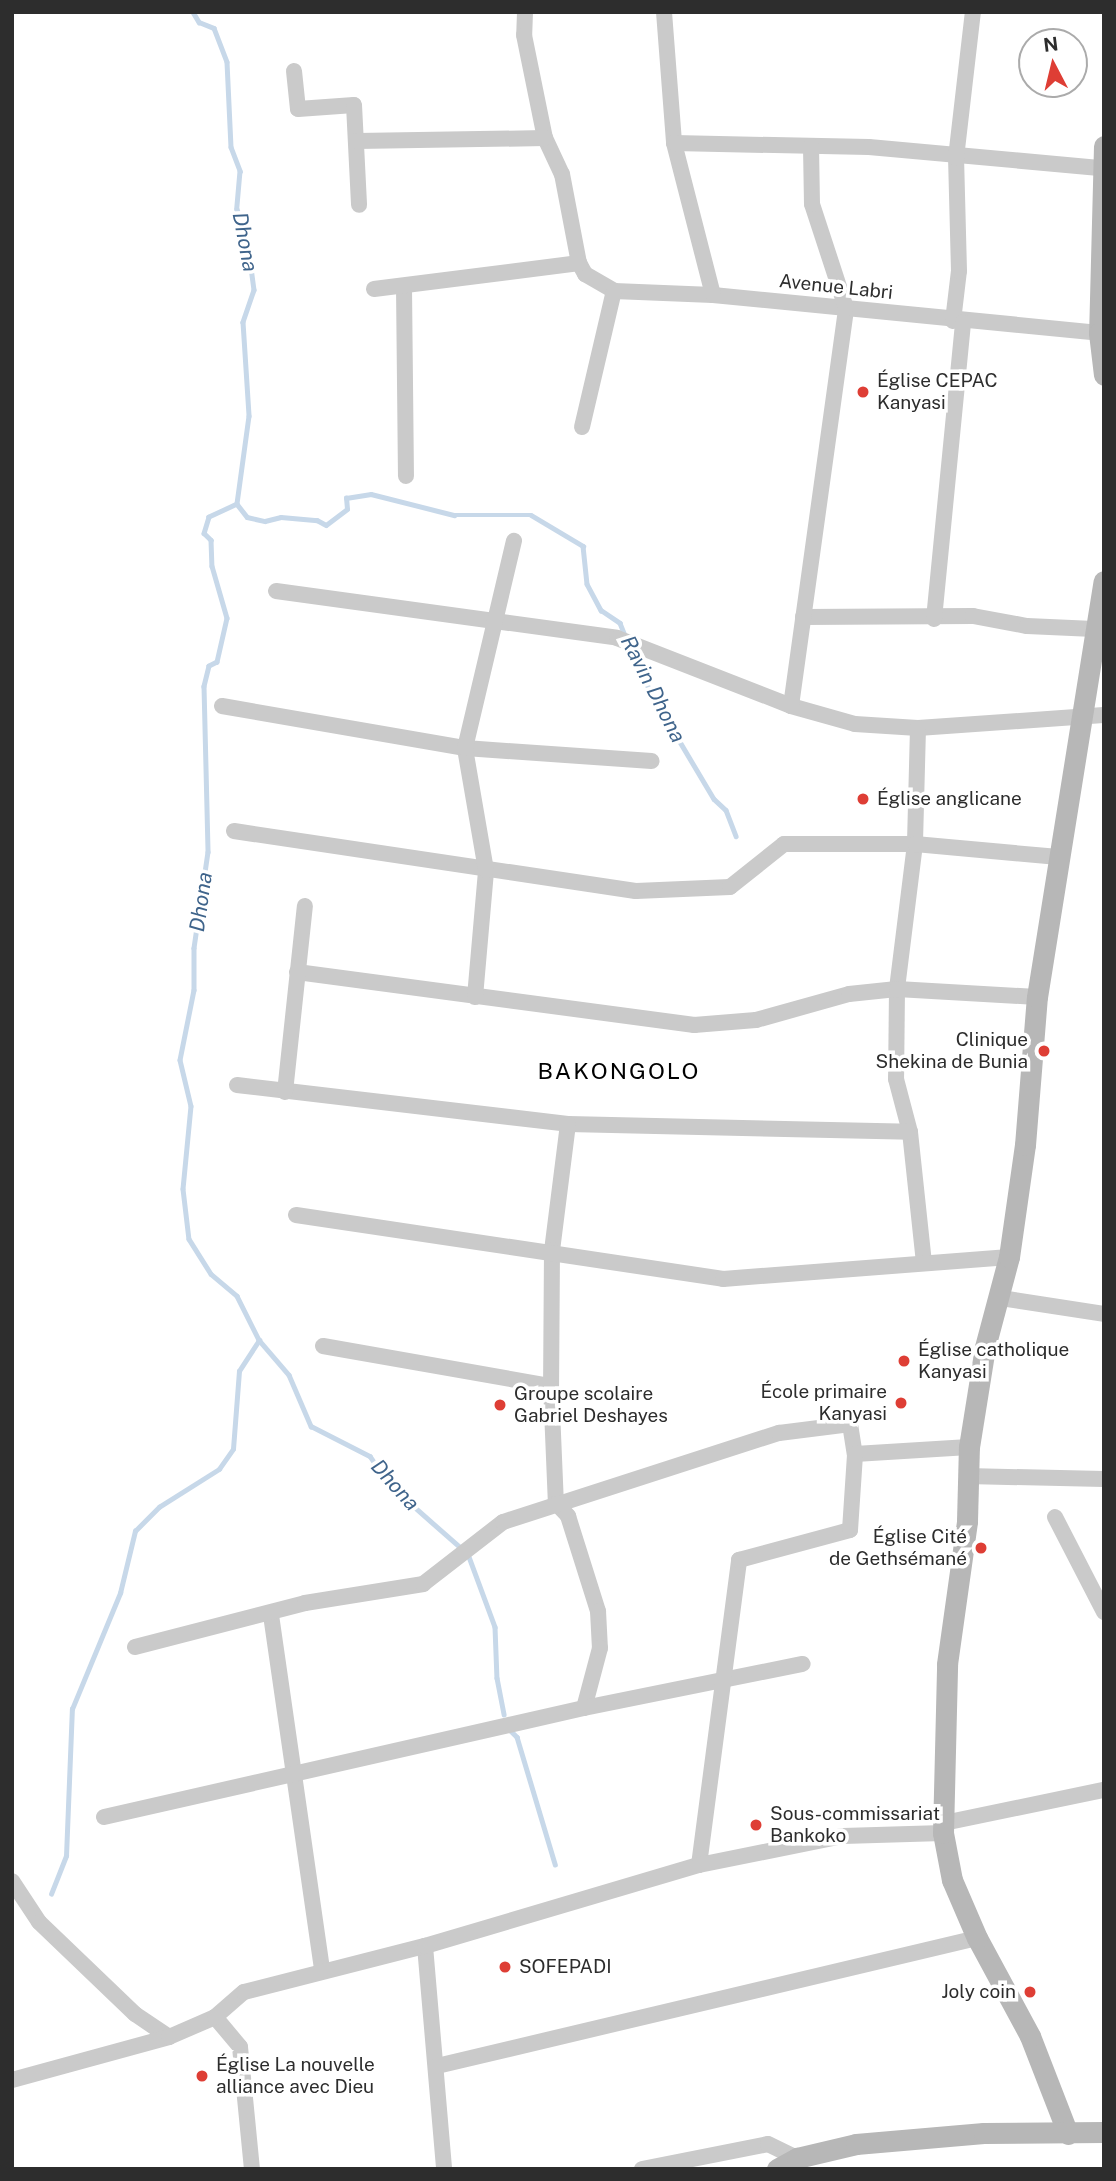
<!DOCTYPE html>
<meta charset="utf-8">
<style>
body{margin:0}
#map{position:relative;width:1116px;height:2181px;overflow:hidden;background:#fff;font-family:"Public Sans",sans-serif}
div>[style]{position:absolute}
.stream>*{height:4.5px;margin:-2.25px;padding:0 2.25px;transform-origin:2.25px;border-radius:2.25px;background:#c7d8e9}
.street>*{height:16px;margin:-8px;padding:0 8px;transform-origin:8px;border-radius:8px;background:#cacaca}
.secondary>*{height:21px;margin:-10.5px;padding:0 10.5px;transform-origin:10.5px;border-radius:10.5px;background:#b7b7b7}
.dots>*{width:19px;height:19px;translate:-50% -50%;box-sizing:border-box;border:4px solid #fff;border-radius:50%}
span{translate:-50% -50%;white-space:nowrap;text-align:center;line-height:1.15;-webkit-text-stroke:7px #fff;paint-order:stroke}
.street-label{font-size:19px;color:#2d2d2d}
.poi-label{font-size:19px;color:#2d2d2d}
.left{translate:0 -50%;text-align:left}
.right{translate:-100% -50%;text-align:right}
.water-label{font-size:21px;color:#3f648b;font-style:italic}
.quarter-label{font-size:23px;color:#000;letter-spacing:2px}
.frame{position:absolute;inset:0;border:14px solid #2d2d2d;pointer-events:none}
.north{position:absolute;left:1018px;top:28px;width:70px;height:70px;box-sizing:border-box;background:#fff;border:2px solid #ababab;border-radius:50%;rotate:353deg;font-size:19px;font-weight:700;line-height:28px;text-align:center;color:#2d2d2d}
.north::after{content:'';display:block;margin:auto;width:24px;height:32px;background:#de3e35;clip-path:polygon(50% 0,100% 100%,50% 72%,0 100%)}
</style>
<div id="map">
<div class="stream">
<i style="left:193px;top:12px;width:12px;rotate:59deg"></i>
<i style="left:199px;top:22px;width:16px;rotate:22deg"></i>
<i style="left:214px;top:28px;width:36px;rotate:69deg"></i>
<i style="left:227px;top:62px;width:85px;rotate:87.3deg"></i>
<i style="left:231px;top:147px;width:26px;rotate:69deg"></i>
<i style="left:240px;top:171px;width:38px;rotate:95deg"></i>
<i style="left:237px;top:209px;width:31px;rotate:71deg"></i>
<i style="left:247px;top:238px;width:52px;rotate:82.3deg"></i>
<i style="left:254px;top:290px;width:34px;rotate:109deg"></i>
<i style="left:243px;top:322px;width:94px;rotate:86.3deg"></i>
<i style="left:249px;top:416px;width:89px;rotate:97.8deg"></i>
<i style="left:237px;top:504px;width:31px;rotate:155deg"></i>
<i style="left:209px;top:517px;width:17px;rotate:107deg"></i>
<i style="left:204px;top:533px;width:10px;rotate:45deg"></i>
<i style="left:211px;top:540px;width:26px;rotate:88deg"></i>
<i style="left:212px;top:566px;width:54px;rotate:73.9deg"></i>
<i style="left:227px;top:618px;width:45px;rotate:102.8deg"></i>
<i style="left:217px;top:662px;width:9px;rotate:153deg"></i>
<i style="left:209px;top:666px;width:21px;rotate:104deg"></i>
<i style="left:204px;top:686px;width:166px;rotate:88.6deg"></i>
<i style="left:208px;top:852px;width:97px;rotate:98.3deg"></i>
<i style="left:194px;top:948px;width:42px;rotate:90deg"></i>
<i style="left:194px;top:990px;width:71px;rotate:101.3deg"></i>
<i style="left:180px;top:1060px;width:47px;rotate:76.6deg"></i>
<i style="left:191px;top:1106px;width:83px;rotate:95.5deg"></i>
<i style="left:183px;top:1189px;width:50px;rotate:83.2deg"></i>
<i style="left:189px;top:1239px;width:41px;rotate:57.8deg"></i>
<i style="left:211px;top:1274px;width:34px;rotate:40deg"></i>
<i style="left:237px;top:1296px;width:49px;rotate:63.4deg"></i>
<i style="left:259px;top:1340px;width:46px;rotate:49.4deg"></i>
<i style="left:289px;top:1375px;width:56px;rotate:66.7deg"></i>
<i style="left:311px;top:1426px;width:66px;rotate:27deg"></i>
<i style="left:370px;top:1456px;width:25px;rotate:56deg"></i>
<i style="left:384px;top:1477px;width:27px;rotate:36deg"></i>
<i style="left:406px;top:1493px;width:11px;rotate:68deg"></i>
<i style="left:410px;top:1503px;width:68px;rotate:41.4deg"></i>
<i style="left:237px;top:504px;width:16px;rotate:52deg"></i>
<i style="left:247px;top:517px;width:18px;rotate:13deg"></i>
<i style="left:265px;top:521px;width:16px;rotate:-14deg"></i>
<i style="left:281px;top:517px;width:36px;rotate:5deg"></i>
<i style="left:317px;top:520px;width:10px;rotate:29deg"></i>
<i style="left:326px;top:525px;width:26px;rotate:-37deg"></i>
<i style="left:347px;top:509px;width:11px;rotate:-95deg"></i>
<i style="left:346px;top:498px;width:25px;rotate:-9deg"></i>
<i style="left:371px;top:494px;width:86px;rotate:14.2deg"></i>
<i style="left:454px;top:515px;width:77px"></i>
<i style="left:531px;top:515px;width:61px;rotate:30.8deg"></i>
<i style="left:583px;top:546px;width:38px;rotate:84deg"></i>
<i style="left:587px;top:584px;width:30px;rotate:62deg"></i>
<i style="left:601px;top:610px;width:23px;rotate:34deg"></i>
<i style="left:620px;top:623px;width:16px;rotate:68deg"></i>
<i style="left:631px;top:649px;width:48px;rotate:65.6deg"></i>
<i style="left:651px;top:693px;width:123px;rotate:59.3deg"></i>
<i style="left:714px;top:799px;width:16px;rotate:43deg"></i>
<i style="left:726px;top:810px;width:28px;rotate:69deg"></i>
<i style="left:468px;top:1554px;width:78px;rotate:69.7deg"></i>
<i style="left:495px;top:1627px;width:51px;rotate:87.8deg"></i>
<i style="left:497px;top:1678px;width:37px;rotate:79deg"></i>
<i style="left:510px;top:1730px;width:10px;rotate:45deg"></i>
<i style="left:517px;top:1737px;width:133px;rotate:73.3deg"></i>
<i style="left:51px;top:1894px;width:41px;rotate:-68.5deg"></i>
<i style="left:66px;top:1856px;width:147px;rotate:-87.7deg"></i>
<i style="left:72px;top:1709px;width:126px;rotate:-67.5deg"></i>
<i style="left:120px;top:1593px;width:64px;rotate:-76.4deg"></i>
<i style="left:135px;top:1531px;width:34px;rotate:-45deg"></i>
<i style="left:159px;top:1507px;width:71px;rotate:-32.3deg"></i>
<i style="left:219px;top:1469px;width:24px;rotate:-55deg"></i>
<i style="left:233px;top:1449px;width:78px;rotate:-85.6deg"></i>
<i style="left:239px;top:1371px;width:37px;rotate:-57deg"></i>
</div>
<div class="street">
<i style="left:525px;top:12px;width:23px;rotate:92deg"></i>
<i style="left:524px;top:35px;width:105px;rotate:78.5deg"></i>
<i style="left:545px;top:138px;width:40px;rotate:65deg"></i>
<i style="left:562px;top:174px;width:91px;rotate:79.2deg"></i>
<i style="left:579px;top:263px;width:13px;rotate:61deg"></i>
<i style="left:585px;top:274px;width:34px;rotate:30deg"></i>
<i style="left:614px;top:291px;width:99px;rotate:2.3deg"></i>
<i style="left:713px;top:295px;width:393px;rotate:5.6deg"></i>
<i style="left:664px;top:12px;width:131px;rotate:85.6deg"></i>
<i style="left:674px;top:143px;width:157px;rotate:75.6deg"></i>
<i style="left:294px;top:71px;width:38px;rotate:84deg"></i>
<i style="left:298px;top:109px;width:56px;rotate:-4.1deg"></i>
<i style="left:354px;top:105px;width:100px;rotate:87.1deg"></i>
<i style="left:357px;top:141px;width:188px;rotate:-0.9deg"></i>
<i style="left:674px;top:143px;width:195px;rotate:1.2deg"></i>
<i style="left:869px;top:147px;width:234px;rotate:5.2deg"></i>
<i style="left:404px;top:287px;width:189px;rotate:89.4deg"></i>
<i style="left:374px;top:289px;width:207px;rotate:-7.2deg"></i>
<i style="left:953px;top:321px;width:50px;rotate:-83.2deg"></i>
<i style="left:959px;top:271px;width:113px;rotate:-91.5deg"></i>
<i style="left:956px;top:158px;width:147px;rotate:-83.4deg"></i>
<i style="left:582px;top:427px;width:140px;rotate:-76.8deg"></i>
<i style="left:276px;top:591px;width:344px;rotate:7.8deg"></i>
<i style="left:617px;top:638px;width:187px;rotate:21.3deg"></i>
<i style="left:791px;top:706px;width:66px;rotate:15.7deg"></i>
<i style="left:855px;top:724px;width:63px;rotate:3.6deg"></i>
<i style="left:918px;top:728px;width:186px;rotate:-4deg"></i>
<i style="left:803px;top:617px;width:170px;rotate:-0.3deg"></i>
<i style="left:973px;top:616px;width:55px;rotate:10.5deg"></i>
<i style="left:1027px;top:626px;width:67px;rotate:2.6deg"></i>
<i style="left:934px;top:619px;width:298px;rotate:-84.4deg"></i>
<i style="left:222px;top:706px;width:247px;rotate:9.8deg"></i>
<i style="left:465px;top:748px;width:187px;rotate:4deg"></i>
<i style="left:791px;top:706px;width:402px;rotate:-82.1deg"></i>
<i style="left:846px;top:308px;width:109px;rotate:-108.1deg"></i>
<i style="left:812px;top:204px;width:58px;rotate:-91deg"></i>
<i style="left:918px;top:728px;width:116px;rotate:91.5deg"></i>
<i style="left:915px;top:844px;width:146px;rotate:97.1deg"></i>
<i style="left:897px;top:989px;width:90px;rotate:90.6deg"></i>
<i style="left:896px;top:1079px;width:55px;rotate:75.2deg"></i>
<i style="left:910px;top:1132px;width:131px;rotate:83.9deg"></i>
<i style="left:234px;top:831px;width:406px;rotate:8.5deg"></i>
<i style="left:636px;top:891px;width:94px;rotate:-2.4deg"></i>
<i style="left:730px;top:887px;width:69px;rotate:-38.5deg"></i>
<i style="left:784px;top:844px;width:131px"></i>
<i style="left:915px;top:844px;width:144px;rotate:5.2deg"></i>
<i style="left:297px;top:972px;width:401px;rotate:7.6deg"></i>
<i style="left:694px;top:1025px;width:62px;rotate:-4.6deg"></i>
<i style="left:756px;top:1020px;width:97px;rotate:-15.6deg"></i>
<i style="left:849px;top:994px;width:48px;rotate:-5.9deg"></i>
<i style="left:897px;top:989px;width:140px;rotate:3.3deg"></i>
<i style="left:475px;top:997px;width:127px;rotate:-85deg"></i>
<i style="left:486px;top:870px;width:124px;rotate:-99.8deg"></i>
<i style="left:465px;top:748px;width:213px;rotate:-76.7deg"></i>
<i style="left:237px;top:1085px;width:333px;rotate:6.7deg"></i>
<i style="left:568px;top:1124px;width:342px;rotate:1.3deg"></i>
<i style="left:285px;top:1092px;width:187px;rotate:-83.9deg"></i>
<i style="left:568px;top:1124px;width:127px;rotate:97.2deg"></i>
<i style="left:552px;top:1250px;width:136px;rotate:90.4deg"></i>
<i style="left:551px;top:1386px;width:117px;rotate:87.6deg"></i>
<i style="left:556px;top:1503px;width:18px;rotate:47deg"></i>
<i style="left:568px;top:1516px;width:100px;rotate:72.5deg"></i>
<i style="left:598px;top:1611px;width:37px;rotate:87deg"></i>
<i style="left:600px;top:1648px;width:62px;rotate:104.9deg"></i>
<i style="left:296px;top:1215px;width:432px;rotate:8.5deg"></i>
<i style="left:723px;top:1279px;width:287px;rotate:-4.4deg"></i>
<i style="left:1001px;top:1298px;width:104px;rotate:8.8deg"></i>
<i style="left:323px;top:1346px;width:231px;rotate:10deg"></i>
<i style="left:967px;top:1476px;width:137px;rotate:1.3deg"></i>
<i style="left:1055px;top:1517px;width:107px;rotate:62.7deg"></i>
<i style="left:271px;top:1615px;width:358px;rotate:81.8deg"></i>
<i style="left:135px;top:1647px;width:176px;rotate:-14.5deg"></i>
<i style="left:305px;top:1603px;width:120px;rotate:-9.1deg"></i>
<i style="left:423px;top:1584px;width:101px;rotate:-37.8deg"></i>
<i style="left:503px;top:1522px;width:290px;rotate:-17.9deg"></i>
<i style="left:779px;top:1433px;width:72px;rotate:-7.2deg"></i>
<i style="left:850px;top:1424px;width:30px;rotate:81deg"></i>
<i style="left:855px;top:1454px;width:114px;rotate:-3.5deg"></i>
<i style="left:104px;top:1817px;width:492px;rotate:-12.8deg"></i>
<i style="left:584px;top:1708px;width:223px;rotate:-11.4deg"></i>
<i style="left:944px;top:1823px;width:163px;rotate:-11.7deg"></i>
<i style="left:699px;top:1865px;width:308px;rotate:-82.5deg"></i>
<i style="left:739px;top:1560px;width:115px;rotate:-15.1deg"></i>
<i style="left:850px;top:1530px;width:76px;rotate:-86.2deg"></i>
<i style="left:12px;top:1881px;width:49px;rotate:56.6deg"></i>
<i style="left:39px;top:1922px;width:133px;rotate:43.8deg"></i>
<i style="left:135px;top:2014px;width:41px;rotate:34.1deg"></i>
<i style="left:425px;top:1946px;width:224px;rotate:85.1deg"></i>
<i style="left:215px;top:2017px;width:39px;rotate:50deg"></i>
<i style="left:240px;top:2047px;width:123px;rotate:84.4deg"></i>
<i style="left:437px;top:2066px;width:555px;rotate:-13.34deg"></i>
<i style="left:12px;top:2080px;width:163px;rotate:-15.3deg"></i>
<i style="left:169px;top:2037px;width:50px;rotate:-23.5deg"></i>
<i style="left:215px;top:2017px;width:38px;rotate:-41deg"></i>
<i style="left:244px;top:1992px;width:187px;rotate:-14.3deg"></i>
<i style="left:425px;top:1946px;width:286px;rotate:-16.5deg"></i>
<i style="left:699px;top:1865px;width:147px;rotate:-11.4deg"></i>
<i style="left:843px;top:1836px;width:100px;rotate:-1.7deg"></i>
<i style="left:642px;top:2169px;width:128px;rotate:-11.2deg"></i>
<i style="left:768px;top:2144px;width:32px;rotate:26deg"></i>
</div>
<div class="secondary">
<i style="left:1104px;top:146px;width:187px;rotate:91.5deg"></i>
<i style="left:1099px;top:333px;width:42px;rotate:83.2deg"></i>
<i style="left:1068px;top:2134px;width:105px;rotate:-111.2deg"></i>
<i style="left:1030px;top:2036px;width:111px;rotate:-118.4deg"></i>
<i style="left:977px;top:1938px;width:63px;rotate:-113.3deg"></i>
<i style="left:952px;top:1880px;width:48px;rotate:-100.8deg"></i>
<i style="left:943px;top:1833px;width:169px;rotate:-88.6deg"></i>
<i style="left:947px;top:1664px;width:144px;rotate:-82deg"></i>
<i style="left:967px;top:1521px;width:74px;rotate:-88.5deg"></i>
<i style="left:969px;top:1447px;width:101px;rotate:-80.9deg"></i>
<i style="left:985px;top:1347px;width:93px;rotate:-75.1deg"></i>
<i style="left:1009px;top:1257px;width:113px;rotate:-81.9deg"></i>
<i style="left:1025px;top:1145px;width:148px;rotate:-85.4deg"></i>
<i style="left:1037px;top:997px;width:421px;rotate:-80.9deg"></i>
<i style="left:777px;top:2169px;width:23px;rotate:-29deg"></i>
<i style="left:797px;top:2158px;width:61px;rotate:-13.3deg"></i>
<i style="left:856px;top:2144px;width:128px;rotate:-4.9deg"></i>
<i style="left:984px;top:2133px;width:120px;rotate:-0.5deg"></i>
</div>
<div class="dots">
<i style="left:863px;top:392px;background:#de3e35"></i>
<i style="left:863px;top:799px;background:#de3e35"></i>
<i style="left:1044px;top:1051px;background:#de3e35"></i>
<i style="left:904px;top:1361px;background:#de3e35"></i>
<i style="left:901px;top:1403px;background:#de3e35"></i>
<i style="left:500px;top:1405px;background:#de3e35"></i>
<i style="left:981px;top:1548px;background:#de3e35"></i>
<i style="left:756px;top:1825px;background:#de3e35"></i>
<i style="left:505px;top:1967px;background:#de3e35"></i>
<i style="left:1030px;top:1992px;background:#de3e35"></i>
<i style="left:202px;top:2076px;background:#de3e35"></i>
</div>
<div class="street-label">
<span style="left:836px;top:287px;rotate:6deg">Avenue Labri</span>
</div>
<div class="poi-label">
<span class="left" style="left:877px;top:392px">Église CEPAC<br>Kanyasi</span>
<span class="left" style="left:877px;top:799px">Église anglicane</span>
<span class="right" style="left:1028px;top:1051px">Clinique<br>Shekina de Bunia</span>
<span class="left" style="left:918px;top:1361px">Église catholique<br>Kanyasi</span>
<span class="right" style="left:887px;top:1403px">École primaire<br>Kanyasi</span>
<span class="left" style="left:514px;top:1405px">Groupe scolaire<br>Gabriel Deshayes</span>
<span class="right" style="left:967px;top:1548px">Église Cité<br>de Gethsémané</span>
<span class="left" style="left:770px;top:1825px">Sous-commissariat<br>Bankoko</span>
<span class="left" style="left:519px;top:1967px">SOFEPADI</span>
<span class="right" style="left:1016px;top:1992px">Joly coin</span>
<span class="left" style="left:216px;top:2076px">Église La nouvelle<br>alliance avec Dieu</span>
</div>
<div class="water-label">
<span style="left:245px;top:242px;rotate:79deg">Dhona</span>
<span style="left:653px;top:689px;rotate:63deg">Ravin Dhona</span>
<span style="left:201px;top:902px;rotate:-82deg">Dhona</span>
<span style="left:395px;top:1485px;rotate:48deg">Dhona</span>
</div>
<div class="quarter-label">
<span style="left:619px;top:1071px">BAKONGOLO</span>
</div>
<div class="frame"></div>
<div class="north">N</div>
</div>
